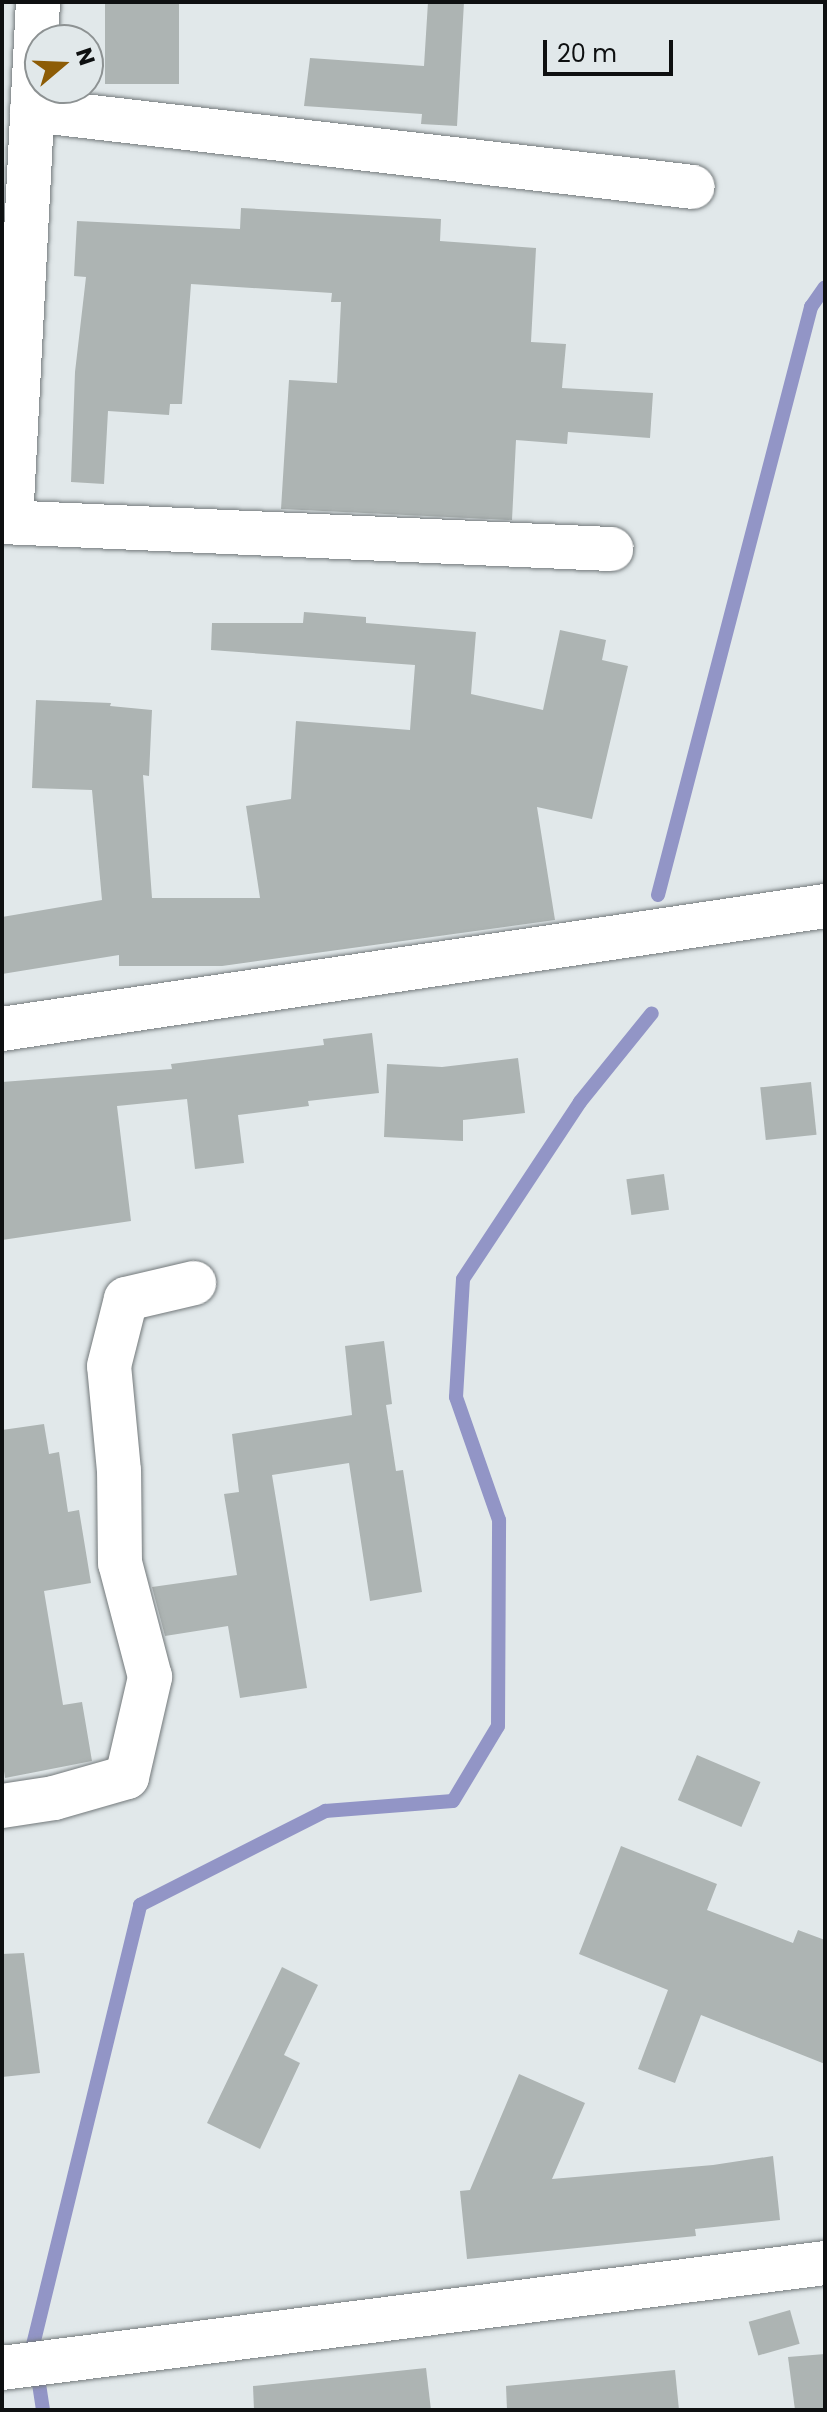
<!DOCTYPE html>
<style>
body{margin:0}
#map{position:relative;width:827px;height:2412px;overflow:hidden;background:#e1e8ea;font-family:Poppins,sans-serif}
div>[style]{position:absolute}
.stream>*{height:14px;margin:-7px;padding:0 7px;transform-origin:7px;border-radius:7px;background:#9295c6}
.building>*{inset:0;background:#adb4b3;transform-origin:0 0}
.roads{filter:drop-shadow(0 0 2px #73797b) drop-shadow(0 0 2px #73797b)}
.minor>*{height:44px;margin:-22px;padding:0 22px;transform-origin:22px;border-radius:22px;background:#fff}
span{translate:-50% -50%;white-space:nowrap;text-align:center;line-height:1.15;-webkit-text-stroke:6px #e1e8ea;paint-order:stroke}
.frame{position:absolute;inset:0;border:4px solid #0e1011;pointer-events:none}
.north{position:absolute;left:24px;top:24px;width:80px;height:80px;box-sizing:border-box;background:#e1e8ea;border:2px solid #8d9293;border-radius:50%;rotate:71deg;font-size:22px;font-weight:700;line-height:32px;text-align:center;color:#0e1011}
.north::after{content:'';display:block;margin:auto;width:28px;height:36px;background:#8d5c06;clip-path:polygon(50% 0,100% 100%,50% 72%,0 100%)}
.scale{position:absolute;left:543px;top:40px;width:130px;height:36px;box-sizing:border-box;border:4px solid #0e1011;border-top:0;padding-left:10px;font-size:24px;line-height:28px;white-space:nowrap;color:#0e1011;-webkit-text-stroke:6px #e1e8ea;paint-order:stroke}
</style>
<div id="map">
<div class="stream">
<i style="left:658px;top:895px;width:608px;rotate:-75.41deg"></i>
<i style="left:811px;top:307px;width:24px;rotate:-55deg"></i>
<i style="left:43px;top:2410px;width:66px;rotate:-98.7deg"></i>
<i style="left:33px;top:2345px;width:453px;rotate:-76.3deg"></i>
<i style="left:140px;top:1905px;width:208px;rotate:-26.9deg"></i>
<i style="left:325px;top:1811px;width:128px;rotate:-4.5deg"></i>
<i style="left:453px;top:1801px;width:87px;rotate:-59deg"></i>
<i style="left:498px;top:1726px;width:206px;rotate:-89.7deg"></i>
<i style="left:499px;top:1520px;width:130px;rotate:-109.3deg"></i>
<i style="left:456px;top:1397px;width:118px;rotate:-86.6deg"></i>
<i style="left:463px;top:1279px;width:212px;rotate:-56.5deg"></i>
<i style="left:580px;top:1102px;width:114px;rotate:-51deg"></i>
</div>
<div class="building">
<i style="left:105px;top:2px;width:74px;height:82px"></i>
<i style="clip-path:polygon(428px 2px,464px 2px,457px 126px,421px 124px,422px 114px,304px 106px,310px 58px,424px 66px)"></i>
<i style="clip-path:polygon(241px 208px,441px 219px,440px 241px,536px 248px,531px 342px,566px 344px,562px 388px,653px 393px,650px 438px,568px 432px,567px 444px,516px 440px,512px 520px,281px 509px,289px 380px,337px 383px,341px 302px,331px 302px,332px 293px,191px 284px,182px 404px,170px 404px,169px 415px,108px 411px,104px 484px,71px 482px,75px 372px,86px 277px,74px 276px,77px 221px,240px 229px)"></i>
<i style="clip-path:polygon(304px 612px,366px 617px,366px 623px,476px 632px,471px 694px,543px 710px,560px 630px,606px 640px,602px 660px,628px 666px,592px 819px,537px 807px,555px 920px,222px 966px,119px 966px,119px 955px,2px 974px,2px 917px,102px 900px,92px 790px,32px 788px,36px 700px,111px 703px,110px 706px,152px 710px,149px 776px,143px 775px,152px 898px,260px 898px,246px 806px,291px 799px,296px 721px,410px 730px,415px 665px,211px 650px,212px 623px,303px 623px)"></i>
<i style="clip-path:polygon(372px 1033px,379px 1093px,308px 1101px,309px 1106px,238px 1115px,244px 1163px,195px 1169px,187px 1099px,117px 1106px,131px 1221px,2px 1240px,2px 1082px,172px 1069px,171px 1064px,324px 1045px,323px 1039px)"></i>
<i style="clip-path:polygon(518px 1058px,525px 1113px,463px 1120px,463px 1141px,384px 1137px,387px 1064px,442px 1067px)"></i>
<i style="left:811px;top:1082px;width:53px;height:51px;rotate:84deg"></i>
<i style="left:664px;top:1174px;width:36px;height:38px;rotate:82deg"></i>
<i style="clip-path:polygon(384px 1341px,392px 1404px,386px 1405px,396px 1471px,403px 1470px,422px 1592px,370px 1601px,349px 1463px,272px 1475px,307px 1688px,240px 1698px,228px 1626px,165px 1636px,152px 1587px,237px 1575px,224px 1494px,239px 1492px,232px 1434px,352px 1415px,345px 1346px)"></i>
<i style="clip-path:polygon(44px 1424px,49px 1454px,59px 1452px,68px 1512px,79px 1510px,91px 1583px,44px 1591px,63px 1705px,82px 1702px,92px 1761px,5px 1778px,2px 1757px,2px 1430px)"></i>
<i style="left:697px;top:1755px;width:69px;height:49px;rotate:23deg"></i>
<i style="clip-path:polygon(621px 1846px,717px 1884px,707px 1910px,793px 1943px,798px 1930px,825px 1940px,825px 2064px,701px 2015px,675px 2083px,638px 2069px,668px 1990px,579px 1954px)"></i>
<i style="clip-path:polygon(24px 1953px,40px 2073px,2px 2077px,2px 1954px)"></i>
<i style="clip-path:polygon(282px 1967px,318px 1985px,284px 2055px,300px 2063px,260px 2149px,207px 2123px)"></i>
<i style="clip-path:polygon(519px 2074px,585px 2103px,552px 2179px,713px 2165px,773px 2156px,780px 2220px,695px 2229px,696px 2236px,467px 2259px,460px 2191px,470px 2190px)"></i>
<i style="left:790px;top:2310px;width:35px;height:43px;rotate:74deg"></i>
<i style="clip-path:polygon(825px 2354px,825px 2410px,795px 2410px,788px 2357px)"></i>
<i style="clip-path:polygon(426px 2368px,431px 2410px,254px 2410px,253px 2386px)"></i>
<i style="clip-path:polygon(675px 2370px,679px 2410px,507px 2410px,506px 2386px)"></i>
</div>
<div class="roads">
<div class="minor">
<i style="left:32px;top:110px;width:665px;rotate:6.64deg"></i>
<i style="left:2px;top:522px;width:610px;rotate:2.54deg"></i>
<i style="left:11px;top:522px;width:521px;rotate:-87.03deg"></i>
<i style="left:2px;top:1029px;width:832px;rotate:-8.5deg"></i>
<i style="left:2px;top:1806px;width:53px;rotate:-8.7deg"></i>
<i style="left:54px;top:1798px;width:76px;rotate:-16deg"></i>
<i style="left:127px;top:1777px;width:103px;rotate:-77deg"></i>
<i style="left:150px;top:1677px;width:118px;rotate:-104.7deg"></i>
<i style="left:120px;top:1563px;width:92px;rotate:-90.6deg"></i>
<i style="left:119px;top:1471px;width:105px;rotate:-95.4deg"></i>
<i style="left:109px;top:1366px;width:69px;rotate:-75.8deg"></i>
<i style="left:126px;top:1299px;width:70px;rotate:-13.2deg"></i>
<i style="left:2px;top:2368px;width:830px;rotate:-7.27deg"></i>
</div>
</div>
<div class="frame"></div>
<div class="north">N</div>
<div class="scale">20 m</div>
</div>
